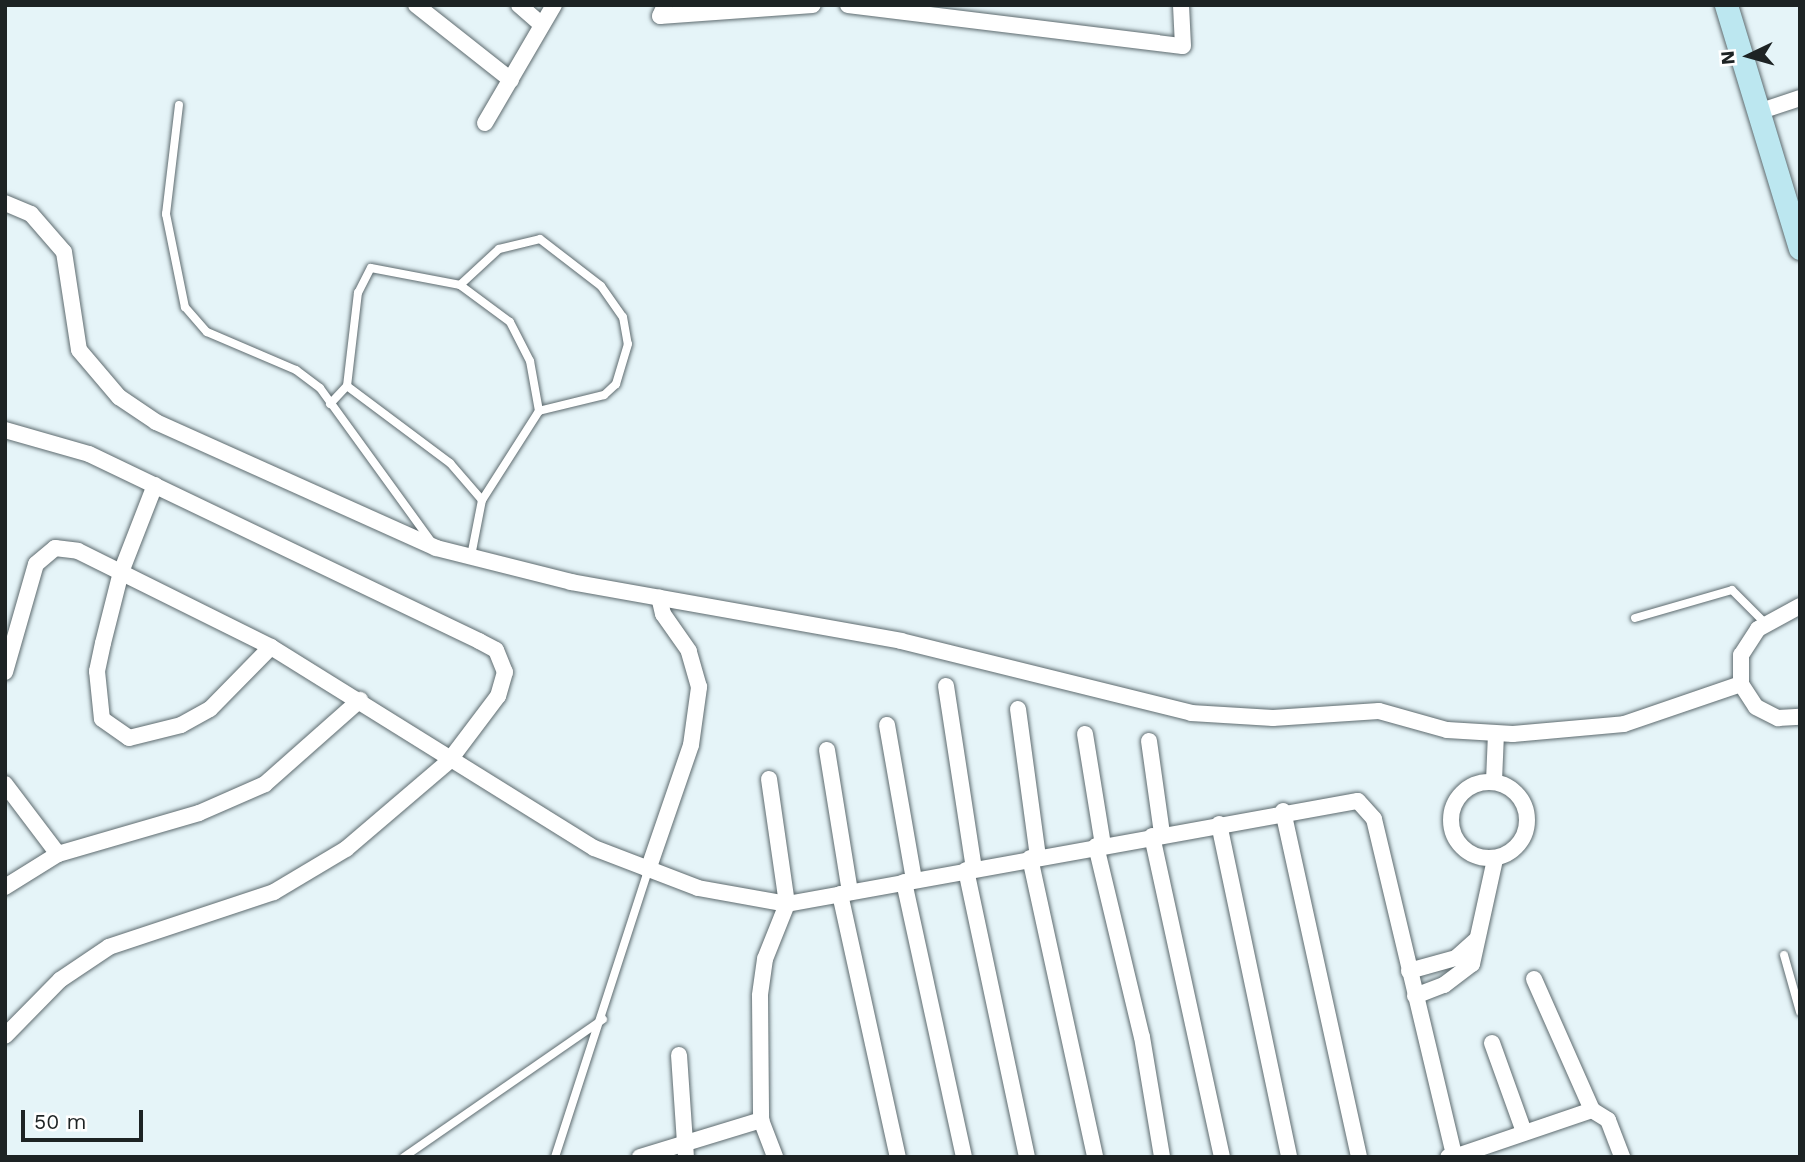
<!DOCTYPE html>
<style>
body{margin:0}
#map{position:relative;width:1805px;height:1162px;overflow:hidden;background:#e5f4f8;font-family:"Work Sans",sans-serif}
div>[style]{position:absolute}
.roads{filter:drop-shadow(0 0 2px #5e6b6f) drop-shadow(0 0 2px #5e6b6f)}
.lane>*{height:8px;margin:-4px;padding:0 4px;transform-origin:4px;border-radius:4px;background:#fff}
.street>*{height:16px;margin:-8px;padding:0 8px;transform-origin:8px;border-radius:8px;background:#fff}
.street>.ring{margin:-8px;padding:0;box-sizing:content-box;background:none;border:16px solid #fff;border-radius:50%}
.secondary>*{height:23px;margin:-11.5px;padding:0 11.5px;transform-origin:11.5px;border-radius:11.5px;background:#bce7f0}
span{translate:-50% -50%;white-space:nowrap;text-align:center;line-height:1.15;-webkit-text-stroke:6px #fff;paint-order:stroke}
.frame{position:absolute;inset:0;border:7px solid #1d2324;pointer-events:none}
.north{position:absolute;left:1714px;top:21px;width:70px;height:70px;-webkit-text-stroke:5px #fff;paint-order:stroke;rotate:265deg;font-size:19px;font-weight:700;line-height:28px;text-align:center;color:#1d2324}
.north::after{content:'';display:block;margin:auto;width:24px;height:32px;background:#1d2324;clip-path:polygon(50% 0,100% 100%,50% 72%,0 100%)}
.scale{position:absolute;left:21px;top:1110px;width:122px;height:32px;box-sizing:border-box;border:4px solid #1d2324;border-top:0;padding-left:9px;font-size:21px;line-height:24px;white-space:nowrap;color:#1d2324;-webkit-text-stroke:5px #fff;paint-order:stroke}
</style>
<div id="map">
<div class="roads">
<div class="lane">
<i style="left:179px;top:105px;width:110px;rotate:96.8deg"></i>
<i style="left:166px;top:214px;width:95px;rotate:78.5deg"></i>
<i style="left:185px;top:307px;width:33px;rotate:49deg"></i>
<i style="left:207px;top:332px;width:97px;rotate:23.1deg"></i>
<i style="left:296px;top:370px;width:30px;rotate:37deg"></i>
<i style="left:320px;top:388px;width:191px;rotate:54.1deg"></i>
<i style="left:460px;top:285px;width:62px;rotate:36.5deg"></i>
<i style="left:510px;top:322px;width:44px;rotate:62.9deg"></i>
<i style="left:530px;top:361px;width:51px;rotate:79.8deg"></i>
<i style="left:347px;top:386px;width:94px;rotate:-83.3deg"></i>
<i style="left:358px;top:293px;width:28px;rotate:-63deg"></i>
<i style="left:371px;top:268px;width:91px;rotate:10.8deg"></i>
<i style="left:460px;top:285px;width:53px;rotate:-42.7deg"></i>
<i style="left:499px;top:249px;width:42px;rotate:-13.7deg"></i>
<i style="left:540px;top:239px;width:77px;rotate:37.6deg"></i>
<i style="left:601px;top:286px;width:38px;rotate:55deg"></i>
<i style="left:623px;top:317px;width:27px;rotate:80deg"></i>
<i style="left:628px;top:344px;width:42px;rotate:106.7deg"></i>
<i style="left:616px;top:384px;width:16px;rotate:137deg"></i>
<i style="left:604px;top:395px;width:67px;rotate:166.2deg"></i>
<i style="left:539px;top:411px;width:106px;rotate:122.6deg"></i>
<i style="left:330px;top:404px;width:25px;rotate:-47deg"></i>
<i style="left:347px;top:386px;width:129px;rotate:36.8deg"></i>
<i style="left:450px;top:463px;width:49px;rotate:49.1deg"></i>
<i style="left:482px;top:500px;width:57px;rotate:101.1deg"></i>
<i style="left:1635px;top:618px;width:101px;rotate:-16.1deg"></i>
<i style="left:1732px;top:590px;width:47px;rotate:45deg"></i>
<i style="left:1784px;top:955px;width:59px;rotate:74.3deg"></i>
<i style="left:404px;top:1157px;width:242px;rotate:-34.7deg"></i>
<i style="left:555px;top:1157px;width:302px;rotate:-72deg"></i>
</div>
<div class="street">
<i style="left:416px;top:5px;width:121px;rotate:38.3deg"></i>
<i style="left:519px;top:5px;width:30px;rotate:41deg"></i>
<i style="left:665px;top:5px;width:12px;rotate:114deg"></i>
<i style="left:660px;top:16px;width:153px;rotate:-4.1deg"></i>
<i style="left:848px;top:5px;width:337px;rotate:7deg"></i>
<i style="left:1183px;top:46px;width:41px;rotate:-92.8deg"></i>
<i style="left:1758px;top:112px;width:44px;rotate:-18.4deg"></i>
<i style="left:485px;top:123px;width:137px;rotate:-59.7deg"></i>
<i style="left:5px;top:203px;width:28px;rotate:23deg"></i>
<i style="left:31px;top:214px;width:50px;rotate:49deg"></i>
<i style="left:64px;top:252px;width:99px;rotate:81.3deg"></i>
<i style="left:79px;top:350px;width:62px;rotate:49.6deg"></i>
<i style="left:119px;top:397px;width:45px;rotate:34deg"></i>
<i style="left:156px;top:422px;width:307px;rotate:24.2deg"></i>
<i style="left:436px;top:548px;width:139px;rotate:14.1deg"></i>
<i style="left:571px;top:582px;width:335px;rotate:10.1deg"></i>
<i style="left:901px;top:641px;width:299px;rotate:13.9deg"></i>
<i style="left:1191px;top:713px;width:82px;rotate:3.5deg"></i>
<i style="left:1273px;top:718px;width:106px;rotate:-3.8deg"></i>
<i style="left:1379px;top:711px;width:71px;rotate:15.6deg"></i>
<i style="left:1447px;top:730px;width:66px;rotate:3.5deg"></i>
<i style="left:1513px;top:734px;width:111px;rotate:-5.1deg"></i>
<i style="left:1624px;top:724px;width:124px;rotate:-18.9deg"></i>
<i style="left:5px;top:430px;width:87px;rotate:15.9deg"></i>
<i style="left:89px;top:454px;width:433px;rotate:25.6deg"></i>
<i style="left:479px;top:641px;width:19px;rotate:28deg"></i>
<i style="left:496px;top:650px;width:24px;rotate:68deg"></i>
<i style="left:505px;top:672px;width:25px;rotate:106deg"></i>
<i style="left:498px;top:696px;width:81px;rotate:127deg"></i>
<i style="left:449px;top:761px;width:135px;rotate:139.5deg"></i>
<i style="left:346px;top:849px;width:84px;rotate:149.2deg"></i>
<i style="left:274px;top:892px;width:174px;rotate:161.6deg"></i>
<i style="left:109px;top:947px;width:59px;rotate:146deg"></i>
<i style="left:60px;top:980px;width:78px;rotate:134.5deg"></i>
<i style="left:155px;top:485px;width:93px;rotate:111.3deg"></i>
<i style="left:121px;top:572px;width:73px;rotate:104.2deg"></i>
<i style="left:103px;top:643px;width:29px;rotate:102deg"></i>
<i style="left:97px;top:671px;width:48px;rotate:84.1deg"></i>
<i style="left:102px;top:719px;width:33px;rotate:35deg"></i>
<i style="left:129px;top:738px;width:54px;rotate:-14deg"></i>
<i style="left:181px;top:725px;width:33px;rotate:-29deg"></i>
<i style="left:210px;top:709px;width:87px;rotate:-45.5deg"></i>
<i style="left:1800px;top:606px;width:48px;rotate:151.3deg"></i>
<i style="left:1758px;top:629px;width:31px;rotate:123deg"></i>
<i style="left:1741px;top:655px;width:29px;rotate:90deg"></i>
<i style="left:1741px;top:684px;width:27px;rotate:57deg"></i>
<i style="left:1756px;top:707px;width:25px;rotate:27deg"></i>
<i style="left:1778px;top:718px;width:22px;rotate:-3deg"></i>
<i style="left:5px;top:672px;width:112px;rotate:-74deg"></i>
<i style="left:36px;top:564px;width:25px;rotate:-40deg"></i>
<i style="left:55px;top:548px;width:23px;rotate:7deg"></i>
<i style="left:78px;top:551px;width:216px;rotate:26.4deg"></i>
<i style="left:271px;top:647px;width:380px;rotate:31.9deg"></i>
<i style="left:594px;top:848px;width:111px;rotate:21deg"></i>
<i style="left:698px;top:888px;width:90px;rotate:10.2deg"></i>
<i style="left:787px;top:904px;width:580px;rotate:-10.23deg"></i>
<i style="left:1358px;top:801px;width:24px;rotate:48deg"></i>
<i style="left:1374px;top:819px;width:345px;rotate:76.6deg"></i>
<i style="left:1454px;top:1155px;width:6px;rotate:162deg"></i>
<i style="left:946px;top:686px;width:185px;rotate:81.3deg"></i>
<i style="left:1018px;top:709px;width:149px;rotate:82.3deg"></i>
<i style="left:887px;top:725px;width:157px;rotate:80.1deg"></i>
<i style="left:1085px;top:734px;width:112px;rotate:80.8deg"></i>
<i style="left:1149px;top:741px;width:94px;rotate:82deg"></i>
<i style="left:827px;top:750px;width:144px;rotate:80.8deg"></i>
<i style="left:769px;top:779px;width:126px;rotate:81.8deg"></i>
<i style="left:787px;top:904px;width:59px;rotate:111.8deg"></i>
<i style="left:765px;top:959px;width:37px;rotate:98deg"></i>
<i style="left:760px;top:996px;width:124px;rotate:89.5deg"></i>
<i style="left:761px;top:1120px;width:40px;rotate:69deg"></i>
<i style="left:1494px;top:781px;width:47px;rotate:-87.6deg"></i>
<i class="ring" style="left:1451px;top:782px;width:60px;height:60px"></i>
<i style="left:5px;top:784px;width:88px;rotate:52.9deg"></i>
<i style="left:1283px;top:811px;width:354px;rotate:77.6deg"></i>
<i style="left:1219px;top:824px;width:340px;rotate:78.1deg"></i>
<i style="left:1152px;top:836px;width:329px;rotate:77.7deg"></i>
<i style="left:1096px;top:846px;width:196px;rotate:76.5deg"></i>
<i style="left:1142px;top:1037px;width:122px;rotate:80.5deg"></i>
<i style="left:1030px;top:858px;width:306px;rotate:77.7deg"></i>
<i style="left:648px;top:870px;width:132px;rotate:-71deg"></i>
<i style="left:691px;top:745px;width:59px;rotate:-82.1deg"></i>
<i style="left:699px;top:687px;width:37px;rotate:-106deg"></i>
<i style="left:689px;top:651px;width:45px;rotate:-125.1deg"></i>
<i style="left:663px;top:614px;width:17px;rotate:-103deg"></i>
<i style="left:966px;top:870px;width:293px;rotate:78deg"></i>
<i style="left:904px;top:882px;width:281px;rotate:77.7deg"></i>
<i style="left:5px;top:887px;width:62px;rotate:-31.9deg"></i>
<i style="left:58px;top:854px;width:147px;rotate:-16.2deg"></i>
<i style="left:199px;top:813px;width:72px;rotate:-23.7deg"></i>
<i style="left:265px;top:784px;width:127px;rotate:-41.5deg"></i>
<i style="left:840px;top:894px;width:269px;rotate:77.6deg"></i>
<i style="left:1409px;top:971px;width:49px;rotate:-15.5deg"></i>
<i style="left:1456px;top:958px;width:27px;rotate:-42deg"></i>
<i style="left:1534px;top:979px;width:143px;rotate:66.1deg"></i>
<i style="left:1415px;top:996px;width:31px;rotate:-21deg"></i>
<i style="left:1444px;top:985px;width:35px;rotate:-37deg"></i>
<i style="left:1472px;top:964px;width:107px;rotate:-77.6deg"></i>
<i style="left:1492px;top:1043px;width:95px;rotate:70.2deg"></i>
<i style="left:679px;top:1055px;width:102px;rotate:86.1deg"></i>
<i style="left:640px;top:1157px;width:127px;rotate:-17deg"></i>
<i style="left:1454px;top:1157px;width:146px;rotate:-18.8deg"></i>
<i style="left:1592px;top:1110px;width:19px;rotate:32deg"></i>
<i style="left:1608px;top:1120px;width:40px;rotate:69deg"></i>
</div>
<div class="secondary">
<i style="left:1726px;top:5px;width:254px;rotate:73.1deg"></i>
</div>
</div>
<div class="frame"></div>
<div class="north">N</div>
<div class="scale">50 m</div>
</div>
